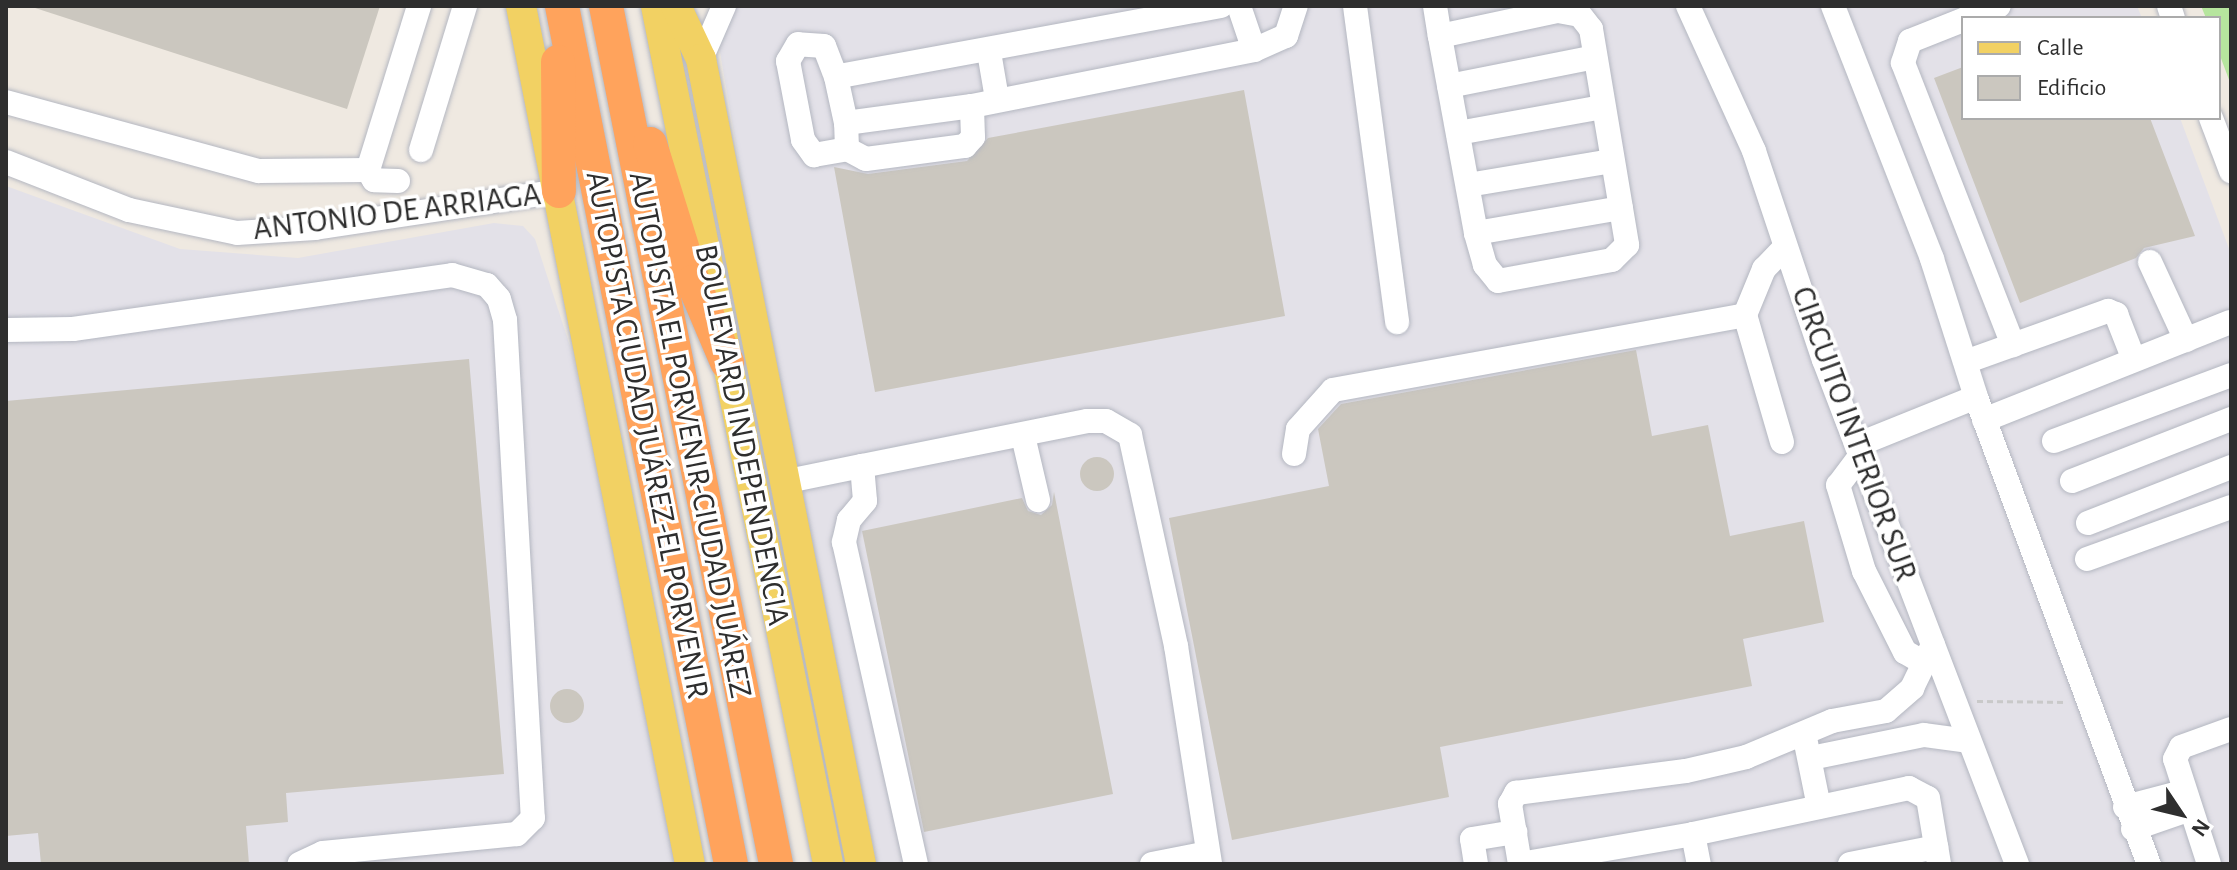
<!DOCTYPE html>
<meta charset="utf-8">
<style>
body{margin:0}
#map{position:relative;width:2237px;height:870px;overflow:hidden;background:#efe9e1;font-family:"Alegreya Sans",sans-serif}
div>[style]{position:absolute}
.industrial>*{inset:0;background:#e3e1e8}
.green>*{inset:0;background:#b6e59e}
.building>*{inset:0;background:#cbc7bf}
.round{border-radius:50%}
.path>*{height:3px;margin-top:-1.5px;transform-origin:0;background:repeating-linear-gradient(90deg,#c9c9c9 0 6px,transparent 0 10px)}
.roads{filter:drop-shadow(0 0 2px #b4b7c1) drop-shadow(0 0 2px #b4b7c1)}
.minor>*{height:24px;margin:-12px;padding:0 12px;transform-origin:12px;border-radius:12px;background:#fff}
.major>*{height:30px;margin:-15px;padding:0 15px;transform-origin:15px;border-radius:15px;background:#f2d163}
.highway>*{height:34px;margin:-17px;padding:0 17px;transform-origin:17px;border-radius:17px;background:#ffa35c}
span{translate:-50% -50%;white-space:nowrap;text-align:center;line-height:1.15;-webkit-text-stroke:7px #fff;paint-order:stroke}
.street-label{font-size:32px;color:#2e2e2e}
.frame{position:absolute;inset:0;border:8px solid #2e2e2e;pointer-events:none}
.legend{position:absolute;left:1961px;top:16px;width:260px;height:104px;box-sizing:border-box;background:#fff;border:2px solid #ababab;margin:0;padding:10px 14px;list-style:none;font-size:24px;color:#2e2e2e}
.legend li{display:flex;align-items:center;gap:16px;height:40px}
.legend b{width:40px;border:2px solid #ababab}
.north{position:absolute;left:2141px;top:774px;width:80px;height:80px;-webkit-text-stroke:6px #fff;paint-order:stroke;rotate:125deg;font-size:22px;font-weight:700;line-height:32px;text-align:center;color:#2e2e2e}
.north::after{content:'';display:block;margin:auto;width:28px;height:36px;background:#2e2e2e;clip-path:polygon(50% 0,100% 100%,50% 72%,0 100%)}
</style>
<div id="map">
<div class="industrial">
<i style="clip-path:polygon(712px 6px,2137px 6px,2142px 18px,1963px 18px,1963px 118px,2180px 118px,2231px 254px,2231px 864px,877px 864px,767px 324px)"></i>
<i style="clip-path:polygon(6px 186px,180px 249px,298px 258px,494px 223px,523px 226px,535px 239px,572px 352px,676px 864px,6px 864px)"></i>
</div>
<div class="green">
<i style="clip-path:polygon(2201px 6px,2231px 6px,2231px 85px,2219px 53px,2219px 18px,2206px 18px)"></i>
</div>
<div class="building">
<i style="clip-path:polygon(29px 6px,380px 6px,347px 109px)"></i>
<i style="clip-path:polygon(1963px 67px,1963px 118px,2150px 118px,2195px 236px,2144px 248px,2136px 258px,2020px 303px,1934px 78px)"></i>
<i style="clip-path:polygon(1244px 90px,1285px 316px,875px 392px,834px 167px,868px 174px,967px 161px,988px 138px)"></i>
<i style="clip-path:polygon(1636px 350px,1652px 436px,1708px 425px,1730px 536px,1804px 521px,1824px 622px,1743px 639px,1752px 686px,1440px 747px,1449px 797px,1232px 840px,1169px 518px,1329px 486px,1318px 429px,1341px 404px)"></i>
<i style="clip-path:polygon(469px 359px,504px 774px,286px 793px,288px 822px,246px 826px,249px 864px,41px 864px,38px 833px,6px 836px,6px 401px)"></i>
<i class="round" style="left:1080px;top:457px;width:34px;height:34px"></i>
<i style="clip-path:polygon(1054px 492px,1113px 794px,924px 832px,862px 531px,1022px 498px,1028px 511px,1041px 515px,1052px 505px)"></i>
<i class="round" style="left:550px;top:689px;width:34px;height:34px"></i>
</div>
<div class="path">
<i style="left:1977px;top:701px;width:89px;rotate:0.6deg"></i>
</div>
<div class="roads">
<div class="minor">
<i style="left:1221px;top:6px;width:391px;rotate:169.6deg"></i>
<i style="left:836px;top:77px;width:33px;rotate:-111deg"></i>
<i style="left:824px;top:46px;width:26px;rotate:-176deg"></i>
<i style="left:798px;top:44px;width:20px;rotate:120deg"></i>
<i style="left:788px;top:61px;width:80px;rotate:79.2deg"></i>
<i style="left:803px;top:140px;width:19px;rotate:54deg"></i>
<i style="left:814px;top:155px;width:34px;rotate:-10deg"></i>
<i style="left:847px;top:149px;width:26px;rotate:-92deg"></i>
<i style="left:846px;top:123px;width:127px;rotate:-7.7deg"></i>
<i style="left:972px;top:106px;width:288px;rotate:-11.2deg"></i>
<i style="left:1254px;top:50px;width:35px;rotate:-24deg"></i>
<i style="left:1286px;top:36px;width:32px;rotate:-72deg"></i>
<i style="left:1239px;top:6px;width:46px;rotate:71.2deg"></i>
<i style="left:1355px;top:6px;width:319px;rotate:82.4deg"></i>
<i style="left:1435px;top:6px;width:30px;rotate:81deg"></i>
<i style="left:1688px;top:6px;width:159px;rotate:65.5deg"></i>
<i style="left:1754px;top:151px;width:220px;rotate:71.5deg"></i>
<i style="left:1824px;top:360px;width:540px;rotate:69.05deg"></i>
<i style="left:1833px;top:6px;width:272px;rotate:68.6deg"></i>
<i style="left:1932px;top:259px;width:145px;rotate:72.3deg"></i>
<i style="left:1976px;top:397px;width:498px;rotate:69.7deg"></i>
<i style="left:2169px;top:6px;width:13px;rotate:72deg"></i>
<i style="left:1558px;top:11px;width:22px;rotate:10deg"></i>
<i style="left:1580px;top:15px;width:18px;rotate:52deg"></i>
<i style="left:1591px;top:29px;width:219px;rotate:80.5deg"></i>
<i style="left:1627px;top:245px;width:21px;rotate:135deg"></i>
<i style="left:1612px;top:260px;width:116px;rotate:169.6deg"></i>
<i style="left:1498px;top:281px;width:21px;rotate:-129deg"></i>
<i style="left:1485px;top:265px;width:33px;rotate:-106deg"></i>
<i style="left:1476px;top:233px;width:200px;rotate:-100.4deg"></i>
<i style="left:1440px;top:36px;width:121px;rotate:-12deg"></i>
<i style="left:1967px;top:18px;width:34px;rotate:-21deg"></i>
<i style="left:1963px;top:20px;width:57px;rotate:158.4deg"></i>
<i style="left:1910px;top:41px;width:23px;rotate:108deg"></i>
<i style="left:1903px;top:63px;width:303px;rotate:68.7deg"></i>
<i style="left:989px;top:52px;width:48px;rotate:80.3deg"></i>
<i style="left:701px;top:59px;width:58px;rotate:-66.5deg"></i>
<i style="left:836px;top:77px;width:47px;rotate:77.7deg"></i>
<i style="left:1449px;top:86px;width:149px;rotate:-11.2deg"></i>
<i style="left:6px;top:102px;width:262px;rotate:15.3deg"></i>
<i style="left:259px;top:171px;width:109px;rotate:-0.5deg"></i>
<i style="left:2211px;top:118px;width:57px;rotate:69.3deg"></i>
<i style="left:1458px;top:133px;width:146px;rotate:-10.2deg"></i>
<i style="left:847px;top:149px;width:21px;rotate:28deg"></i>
<i style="left:866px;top:159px;width:100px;rotate:-7.5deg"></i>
<i style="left:965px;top:146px;width:12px;rotate:-48deg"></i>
<i style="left:973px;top:137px;width:31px;rotate:-92deg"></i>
<i style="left:421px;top:150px;width:151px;rotate:-73deg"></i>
<i style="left:6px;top:162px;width:132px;rotate:21.3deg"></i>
<i style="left:129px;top:210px;width:110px;rotate:12deg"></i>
<i style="left:237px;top:233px;width:78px;rotate:-3.7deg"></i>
<i style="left:315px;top:228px;width:247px;rotate:-8.6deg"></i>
<i style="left:398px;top:181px;width:24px;rotate:-178deg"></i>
<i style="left:374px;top:180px;width:12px;rotate:-121deg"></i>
<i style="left:368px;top:170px;width:172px;rotate:-72.7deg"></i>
<i style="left:1468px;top:185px;width:145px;rotate:-9.5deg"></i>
<i style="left:1476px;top:233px;width:147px;rotate:-9.8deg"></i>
<i style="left:2150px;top:262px;width:86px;rotate:65.2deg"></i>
<i style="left:6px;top:330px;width:67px;rotate:-0.9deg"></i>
<i style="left:73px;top:329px;width:383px;rotate:-8.1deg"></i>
<i style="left:452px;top:275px;width:36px;rotate:16deg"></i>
<i style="left:487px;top:285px;width:18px;rotate:49deg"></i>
<i style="left:499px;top:299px;width:22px;rotate:74deg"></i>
<i style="left:505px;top:320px;width:499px;rotate:86.8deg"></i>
<i style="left:533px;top:818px;width:23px;rotate:135deg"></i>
<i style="left:517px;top:834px;width:195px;rotate:174.4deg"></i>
<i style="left:323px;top:853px;width:26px;rotate:155deg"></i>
<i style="left:1968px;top:361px;width:149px;rotate:-19.7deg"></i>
<i style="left:2108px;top:311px;width:9px;rotate:21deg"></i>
<i style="left:2116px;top:314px;width:49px;rotate:68.6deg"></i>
<i style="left:1984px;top:420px;width:265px;rotate:-21.7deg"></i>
<i style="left:1023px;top:436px;width:66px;rotate:76.8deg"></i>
<i style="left:2054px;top:441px;width:189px;rotate:-20.4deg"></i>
<i style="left:1782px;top:442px;width:132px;rotate:-106.2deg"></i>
<i style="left:1745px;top:315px;width:50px;rotate:-67.6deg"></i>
<i style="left:1764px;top:269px;width:30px;rotate:-46deg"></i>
<i style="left:1857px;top:445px;width:128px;rotate:-22deg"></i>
<i style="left:1294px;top:454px;width:25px;rotate:-81deg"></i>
<i style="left:1298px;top:429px;width:52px;rotate:-48.1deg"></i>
<i style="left:1333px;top:390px;width:419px;rotate:-10.3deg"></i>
<i style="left:1861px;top:455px;width:38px;rotate:127deg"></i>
<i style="left:1838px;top:485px;width:90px;rotate:73.2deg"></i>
<i style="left:1864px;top:571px;width:91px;rotate:63.2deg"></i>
<i style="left:1905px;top:652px;width:22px;rotate:30deg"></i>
<i style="left:862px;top:466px;width:229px;rotate:-11.3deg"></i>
<i style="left:1087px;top:421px;width:19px"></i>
<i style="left:1106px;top:421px;width:28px;rotate:30deg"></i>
<i style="left:1130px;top:435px;width:216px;rotate:77.7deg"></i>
<i style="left:1176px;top:646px;width:221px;rotate:81.1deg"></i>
<i style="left:788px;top:481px;width:76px;rotate:-11.5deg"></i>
<i style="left:862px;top:466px;width:35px;rotate:85deg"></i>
<i style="left:865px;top:501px;width:25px;rotate:130deg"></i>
<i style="left:849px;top:520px;width:23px;rotate:103deg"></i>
<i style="left:844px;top:542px;width:330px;rotate:77.4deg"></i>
<i style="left:2072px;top:481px;width:171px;rotate:-21.3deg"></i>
<i style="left:2088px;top:523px;width:154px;rotate:-21.4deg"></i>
<i style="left:2087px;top:559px;width:153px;rotate:-19.9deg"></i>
<i style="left:1806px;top:743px;width:65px;rotate:78.5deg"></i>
<i style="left:1811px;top:758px;width:115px;rotate:-11.5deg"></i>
<i style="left:1924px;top:735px;width:45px;rotate:7.6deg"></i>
<i style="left:2125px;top:807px;width:59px;rotate:-14.7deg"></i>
<i style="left:2133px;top:829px;width:58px;rotate:-19.1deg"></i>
<i style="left:1693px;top:834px;width:221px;rotate:-12deg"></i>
<i style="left:1909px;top:788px;width:21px;rotate:28deg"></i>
<i style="left:1928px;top:798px;width:67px;rotate:80.5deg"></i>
<i style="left:1152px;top:864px;width:57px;rotate:-11.1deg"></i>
<i style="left:1476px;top:864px;width:25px;rotate:-99deg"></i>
<i style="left:1472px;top:839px;width:44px;rotate:-9.2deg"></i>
<i style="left:1520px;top:864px;width:61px;rotate:-99.5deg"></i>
<i style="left:1510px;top:804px;width:13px;rotate:-61deg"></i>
<i style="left:1516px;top:793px;width:171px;rotate:-7.4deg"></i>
<i style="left:1686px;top:771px;width:62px;rotate:-13.1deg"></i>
<i style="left:1746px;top:757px;width:93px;rotate:-22.7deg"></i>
<i style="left:1832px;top:721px;width:55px;rotate:-10.5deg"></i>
<i style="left:1886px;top:711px;width:35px;rotate:-41deg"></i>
<i style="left:1912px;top:688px;width:48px;rotate:-64deg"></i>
<i style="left:1520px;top:864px;width:176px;rotate:-9.8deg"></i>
<i style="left:1693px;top:834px;width:31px;rotate:79deg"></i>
<i style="left:1850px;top:864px;width:88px;rotate:-11.2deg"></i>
<i style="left:2209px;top:864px;width:110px;rotate:-107.9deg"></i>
<i style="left:2175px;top:759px;width:13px;rotate:-63deg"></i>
<i style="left:2181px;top:747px;width:53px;rotate:-19.8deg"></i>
</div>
<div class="major">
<i style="left:521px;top:6px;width:874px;rotate:78.86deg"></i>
<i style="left:656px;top:6px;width:875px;rotate:78.66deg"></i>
<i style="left:676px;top:6px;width:59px;rotate:64.7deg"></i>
<i style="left:701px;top:59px;width:821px;rotate:78.76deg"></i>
</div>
<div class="highway">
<i style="left:562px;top:6px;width:874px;rotate:78.86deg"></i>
<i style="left:606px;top:6px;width:875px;rotate:78.79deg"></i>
<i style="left:558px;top:62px;width:129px;rotate:89.6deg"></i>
<i style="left:650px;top:144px;width:145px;rotate:72.7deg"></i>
<i style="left:693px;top:282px;width:87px;rotate:67deg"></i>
</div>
</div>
<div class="street-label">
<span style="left:397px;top:212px;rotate:-7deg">ANTONIO DE ARRIAGA</span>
<span style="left:1854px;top:434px;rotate:70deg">CIRCUITO INTERIOR SUR</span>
<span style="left:647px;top:435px;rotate:79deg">AUTOPISTA CIUDAD JUÁREZ-EL PORVENIR</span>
<span style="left:690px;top:435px;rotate:79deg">AUTOPISTA EL PORVENIR-CIUDAD JUÁREZ</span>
<span style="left:742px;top:435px;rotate:79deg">BOULEVARD INDEPENDENCIA</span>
</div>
<div class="frame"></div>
<ul class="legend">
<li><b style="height:10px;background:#f2d163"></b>Calle</li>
<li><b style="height:22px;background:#cbc7bf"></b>Edificio</li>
</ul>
<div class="north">N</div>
</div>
